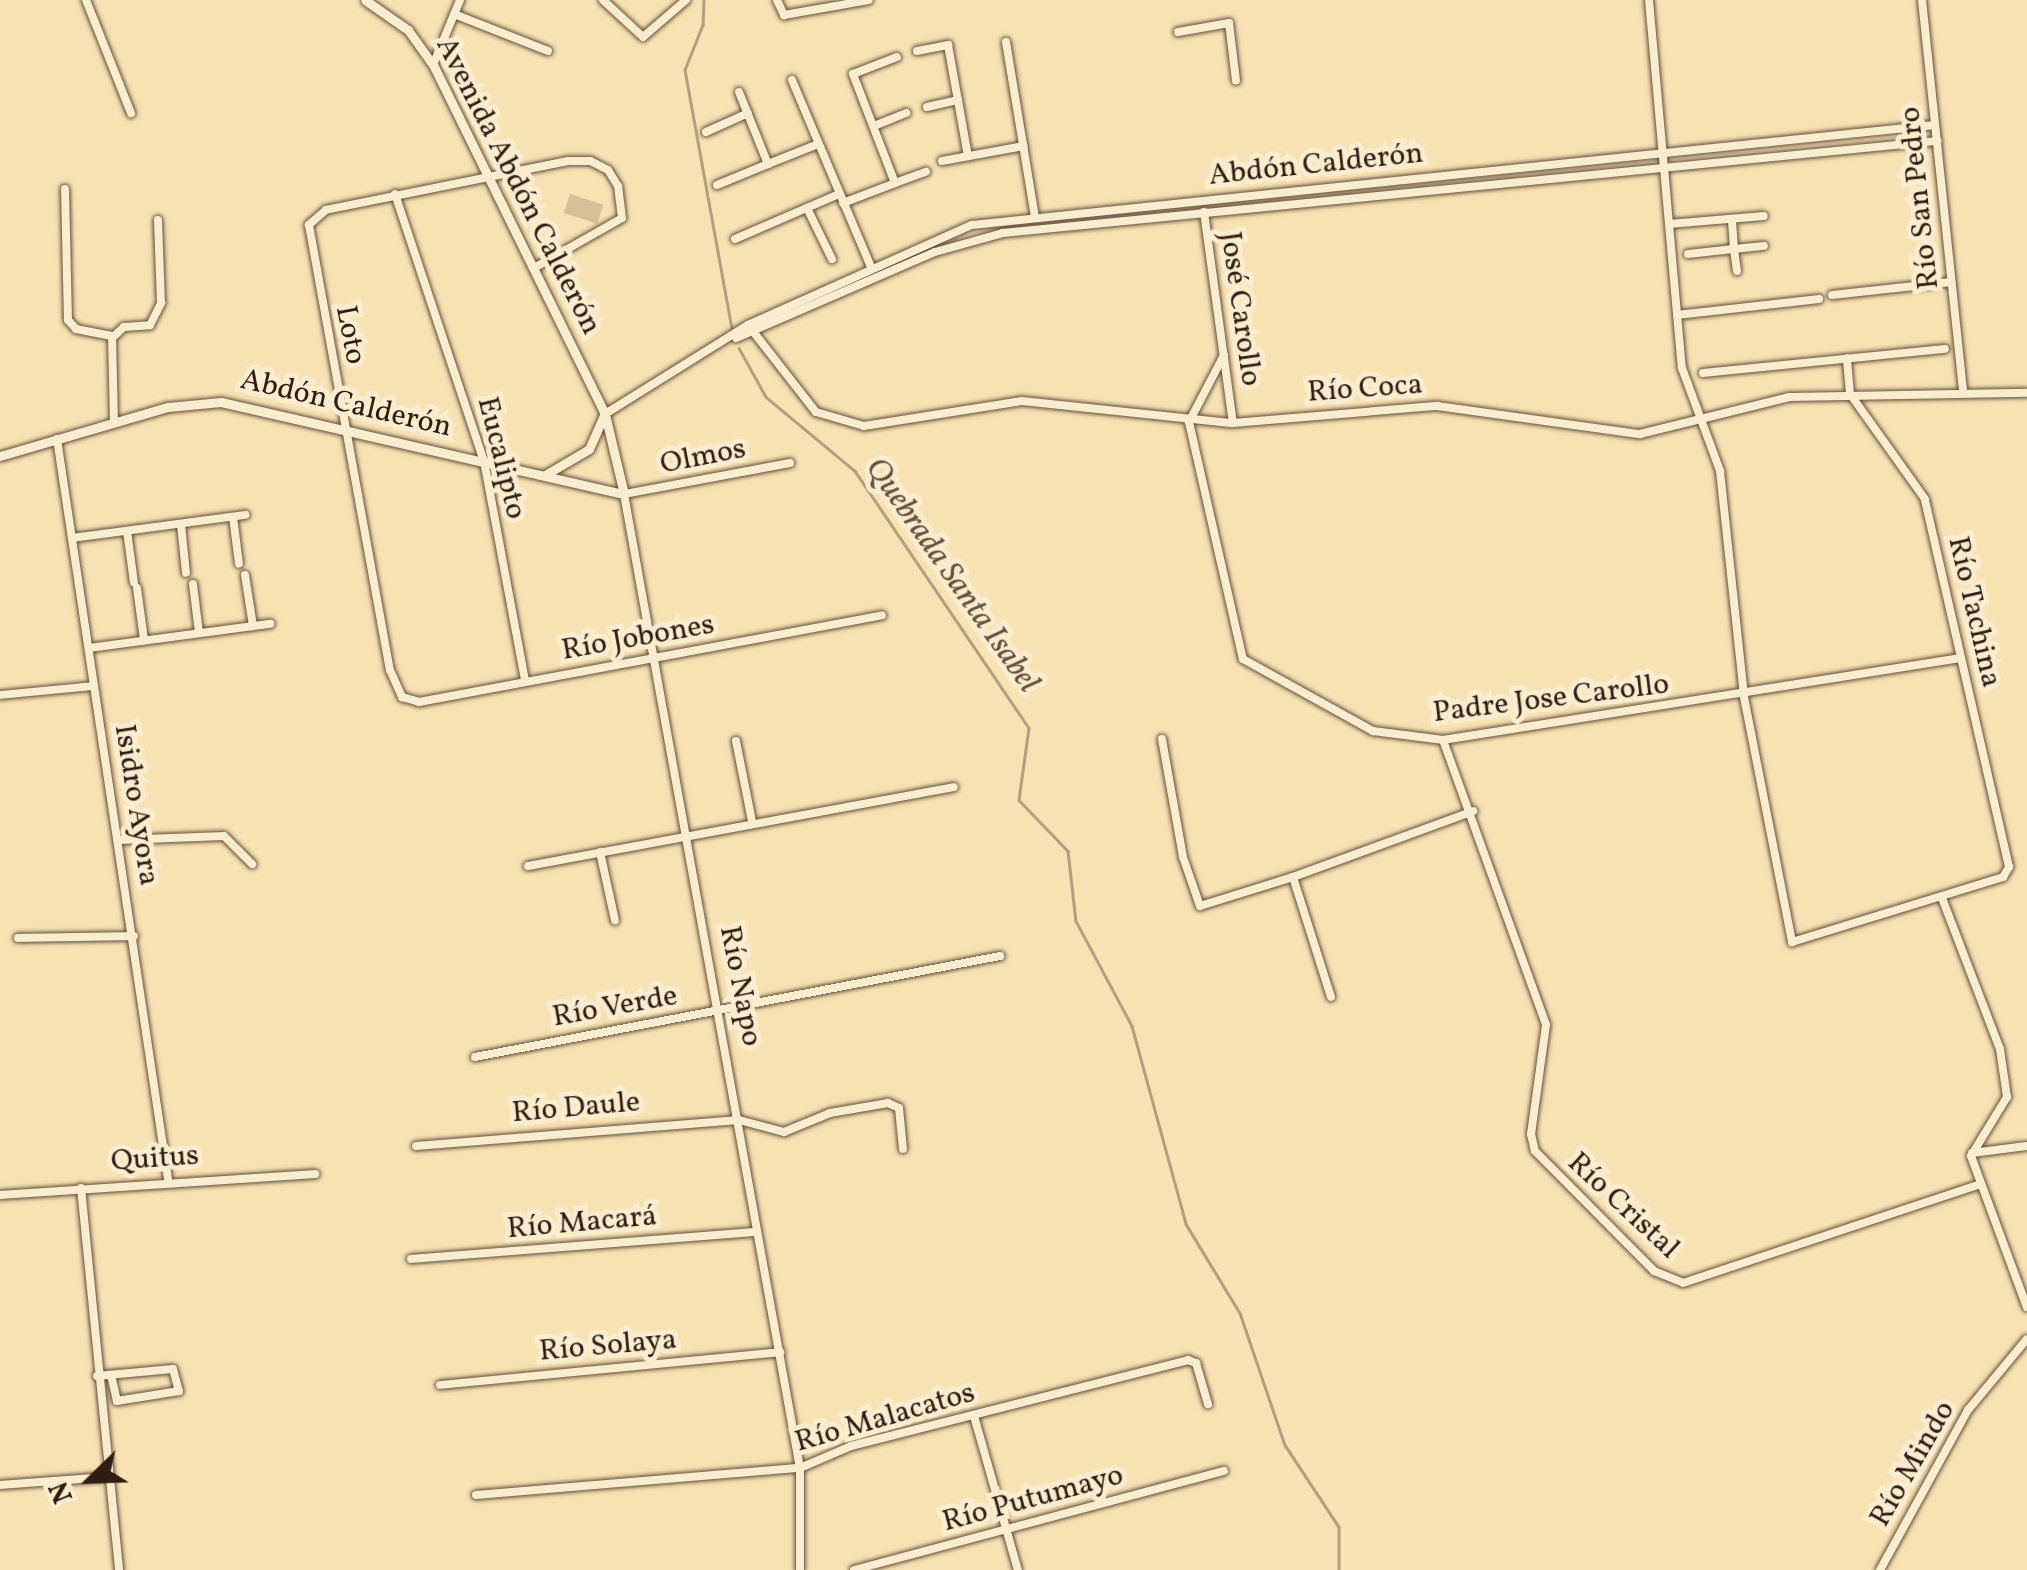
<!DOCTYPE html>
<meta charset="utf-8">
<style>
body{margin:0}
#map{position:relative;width:2027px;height:1570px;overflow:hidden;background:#f7e2b3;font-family:Vollkorn,serif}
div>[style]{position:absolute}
.green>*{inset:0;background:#d5c098;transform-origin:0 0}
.stream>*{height:2.5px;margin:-1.25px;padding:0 1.25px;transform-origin:1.25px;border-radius:1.25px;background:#b39f7d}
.roads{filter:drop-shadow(0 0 2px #624e3b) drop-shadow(0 0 2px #624e3b)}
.minor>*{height:8px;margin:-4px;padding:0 4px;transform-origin:4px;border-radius:4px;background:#faecce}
.tertiary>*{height:9px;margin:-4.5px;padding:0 4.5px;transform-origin:4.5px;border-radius:4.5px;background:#faecce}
span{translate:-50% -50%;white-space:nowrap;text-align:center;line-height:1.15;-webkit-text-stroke:10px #faecce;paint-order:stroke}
.street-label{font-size:30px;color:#301c13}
.water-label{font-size:32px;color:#64503d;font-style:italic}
.north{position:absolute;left:40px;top:1430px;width:100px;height:100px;-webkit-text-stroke:8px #faecce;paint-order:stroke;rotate:247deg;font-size:28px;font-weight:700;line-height:40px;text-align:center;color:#301c13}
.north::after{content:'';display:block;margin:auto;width:35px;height:45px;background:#301c13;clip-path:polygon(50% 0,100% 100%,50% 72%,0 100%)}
</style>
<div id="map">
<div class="green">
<i style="left:570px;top:194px;width:35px;height:20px;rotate:18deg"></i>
</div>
<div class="stream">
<i style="left:704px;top:0;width:25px;rotate:92deg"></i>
<i style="left:703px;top:25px;width:48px;rotate:111.8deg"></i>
<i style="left:685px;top:70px;width:262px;rotate:79.7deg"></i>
<i style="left:739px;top:348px;width:56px;rotate:61.1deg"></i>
<i style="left:766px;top:397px;width:116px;rotate:39.7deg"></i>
<i style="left:855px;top:471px;width:310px;rotate:55.9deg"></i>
<i style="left:1029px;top:728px;width:73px;rotate:97.9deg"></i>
<i style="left:1019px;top:800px;width:71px;rotate:46.1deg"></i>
<i style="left:1068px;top:851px;width:70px;rotate:83.5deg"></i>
<i style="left:1076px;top:921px;width:119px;rotate:61.9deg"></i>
<i style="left:1132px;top:1026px;width:205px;rotate:74.7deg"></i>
<i style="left:1186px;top:1224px;width:104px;rotate:58.8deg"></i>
<i style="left:1240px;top:1313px;width:139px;rotate:71.2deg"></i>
<i style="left:1285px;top:1445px;width:98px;rotate:56.6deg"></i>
<i style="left:1339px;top:1527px;width:43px;rotate:90deg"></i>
</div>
<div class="roads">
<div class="minor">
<i style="left:86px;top:0;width:122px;rotate:68.3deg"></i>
<i style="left:603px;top:0;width:54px;rotate:42.8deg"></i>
<i style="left:643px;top:37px;width:57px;rotate:-40.7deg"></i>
<i style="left:777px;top:0;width:17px;rotate:65deg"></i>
<i style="left:784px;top:15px;width:86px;rotate:-10deg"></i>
<i style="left:1649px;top:0;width:369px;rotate:84.9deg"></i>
<i style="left:1682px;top:368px;width:110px;rotate:69.7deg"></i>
<i style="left:1720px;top:471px;width:227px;rotate:83.9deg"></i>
<i style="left:1744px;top:697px;width:250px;rotate:78.9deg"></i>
<i style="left:1792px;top:942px;width:221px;rotate:-17.1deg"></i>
<i style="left:2003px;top:877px;width:12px;rotate:-59deg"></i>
<i style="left:2009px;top:867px;width:377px;rotate:-102.9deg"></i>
<i style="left:1925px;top:499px;width:129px;rotate:-125.5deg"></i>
<i style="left:1850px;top:394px;width:36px;rotate:-95deg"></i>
<i style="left:1922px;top:0;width:394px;rotate:84deg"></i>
<i style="left:454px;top:14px;width:101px;rotate:21.5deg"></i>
<i style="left:1178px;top:32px;width:52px;rotate:-10deg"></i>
<i style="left:1229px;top:23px;width:58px;rotate:83.1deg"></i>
<i style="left:1006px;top:42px;width:178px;rotate:80.6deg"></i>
<i style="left:917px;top:51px;width:32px;rotate:-11deg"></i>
<i style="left:948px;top:45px;width:113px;rotate:79.8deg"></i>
<i style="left:433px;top:65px;width:70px;rotate:-67.4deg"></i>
<i style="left:792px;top:80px;width:205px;rotate:67.1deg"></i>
<i style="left:739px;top:92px;width:78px;rotate:68.1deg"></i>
<i style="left:768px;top:164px;width:54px;rotate:-21.8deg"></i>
<i style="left:927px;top:107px;width:32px;rotate:-13deg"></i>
<i style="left:874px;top:126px;width:35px;rotate:-22deg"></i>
<i style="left:706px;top:132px;width:46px;rotate:-24.3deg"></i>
<i style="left:942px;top:161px;width:83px;rotate:-10.4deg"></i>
<i style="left:895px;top:183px;width:33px;rotate:-20deg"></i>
<i style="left:717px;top:185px;width:55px;rotate:-22.4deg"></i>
<i style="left:65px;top:189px;width:131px;rotate:88.7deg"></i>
<i style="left:68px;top:320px;width:12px;rotate:48deg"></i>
<i style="left:76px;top:329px;width:38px;rotate:11deg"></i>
<i style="left:395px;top:194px;width:281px;rotate:71.6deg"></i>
<i style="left:484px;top:461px;width:223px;rotate:79.4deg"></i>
<i style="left:843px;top:203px;width:56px;rotate:-21deg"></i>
<i style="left:895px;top:183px;width:117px;rotate:-111.1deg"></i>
<i style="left:853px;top:74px;width:47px;rotate:-21.1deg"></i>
<i style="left:807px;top:208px;width:57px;rotate:63.9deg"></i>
<i style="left:1204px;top:212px;width:213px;rotate:82.2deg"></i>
<i style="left:1669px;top:224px;width:95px;rotate:-4.8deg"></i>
<i style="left:735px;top:239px;width:113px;rotate:-23.4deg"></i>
<i style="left:1688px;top:254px;width:46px;rotate:-6.2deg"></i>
<i style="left:1734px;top:249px;width:28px;rotate:-94deg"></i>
<i style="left:534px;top:268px;width:101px;rotate:-29.6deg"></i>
<i style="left:622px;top:218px;width:32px;rotate:-97deg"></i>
<i style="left:618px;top:186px;width:19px;rotate:-122deg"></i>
<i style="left:608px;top:170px;width:20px;rotate:-153deg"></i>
<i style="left:590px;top:161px;width:22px;rotate:180deg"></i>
<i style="left:568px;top:161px;width:247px;rotate:168.6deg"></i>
<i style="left:326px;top:210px;width:23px;rotate:139deg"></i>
<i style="left:309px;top:225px;width:452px;rotate:79.7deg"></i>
<i style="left:390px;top:670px;width:30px;rotate:66deg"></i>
<i style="left:402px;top:697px;width:18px;rotate:16deg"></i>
<i style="left:419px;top:702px;width:471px;rotate:-10.6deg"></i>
<i style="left:1737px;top:271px;width:22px;rotate:-98deg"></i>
<i style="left:1734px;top:249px;width:30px;rotate:-6deg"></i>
<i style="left:1832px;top:295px;width:120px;rotate:-6.2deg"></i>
<i style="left:1677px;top:315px;width:143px;rotate:-6.4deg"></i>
<i style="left:748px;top:325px;width:110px;rotate:52deg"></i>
<i style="left:816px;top:412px;width:50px;rotate:16.3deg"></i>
<i style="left:864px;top:426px;width:160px;rotate:-9deg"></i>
<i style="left:1022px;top:401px;width:212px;rotate:6deg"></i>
<i style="left:1233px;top:423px;width:205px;rotate:-4.8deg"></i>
<i style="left:1437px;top:406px;width:205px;rotate:7.9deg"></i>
<i style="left:1640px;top:434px;width:154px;rotate:-13.9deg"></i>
<i style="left:1790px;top:397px;width:237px;rotate:-1deg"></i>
<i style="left:736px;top:338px;width:217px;rotate:-23.4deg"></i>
<i style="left:935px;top:252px;width:71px;rotate:-15.6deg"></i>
<i style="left:1003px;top:233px;width:939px;rotate:-5.63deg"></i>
<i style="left:1224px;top:355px;width:76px;rotate:117.6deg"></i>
<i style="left:1189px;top:422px;width:243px;rotate:77.2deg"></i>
<i style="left:1243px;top:659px;width:149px;rotate:29deg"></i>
<i style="left:1373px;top:731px;width:71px;rotate:7.3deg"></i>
<i style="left:1443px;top:740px;width:524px;rotate:-9deg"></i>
<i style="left:1703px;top:373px;width:243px;rotate:-5.7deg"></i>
<i style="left:605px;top:414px;width:168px;rotate:-31.9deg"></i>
<i style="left:748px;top:325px;width:245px;rotate:-24.1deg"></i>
<i style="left:972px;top:225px;width:968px;rotate:-5.93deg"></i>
<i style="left:114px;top:423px;width:85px;rotate:-91.3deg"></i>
<i style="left:112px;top:338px;width:16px;rotate:-43deg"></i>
<i style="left:124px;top:327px;width:26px;rotate:-4deg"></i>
<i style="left:150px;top:325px;width:25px;rotate:-63deg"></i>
<i style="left:161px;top:303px;width:83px;rotate:-92.1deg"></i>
<i style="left:57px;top:439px;width:748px;rotate:81.47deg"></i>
<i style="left:790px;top:463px;width:169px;rotate:169.4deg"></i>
<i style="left:624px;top:494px;width:990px;rotate:79.76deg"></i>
<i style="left:800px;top:1468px;width:102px;rotate:90deg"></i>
<i style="left:233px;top:517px;width:47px;rotate:82.7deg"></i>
<i style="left:181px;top:524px;width:49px;rotate:84.2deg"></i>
<i style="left:127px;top:531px;width:52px;rotate:82.3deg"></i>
<i style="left:72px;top:538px;width:175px;rotate:-7.6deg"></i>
<i style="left:245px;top:575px;width:52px;rotate:81.1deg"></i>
<i style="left:193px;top:584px;width:49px;rotate:83deg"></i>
<i style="left:137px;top:588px;width:52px;rotate:82.3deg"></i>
<i style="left:89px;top:648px;width:183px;rotate:-7.6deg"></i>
<i style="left:0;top:695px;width:94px;rotate:-5.5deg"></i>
<i style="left:1162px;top:739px;width:120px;rotate:79.9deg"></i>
<i style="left:1183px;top:857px;width:52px;rotate:70.9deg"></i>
<i style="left:1200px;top:906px;width:97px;rotate:-17.3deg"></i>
<i style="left:1443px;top:740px;width:303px;rotate:70.1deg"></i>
<i style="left:1546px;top:1025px;width:110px;rotate:97.8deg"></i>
<i style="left:1531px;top:1134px;width:17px;rotate:77deg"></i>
<i style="left:1535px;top:1151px;width:169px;rotate:45.2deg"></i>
<i style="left:1654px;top:1271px;width:31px;rotate:22deg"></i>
<i style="left:1683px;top:1283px;width:313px;rotate:-18.4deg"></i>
<i style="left:736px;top:741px;width:82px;rotate:78.7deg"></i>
<i style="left:119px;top:840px;width:105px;rotate:-2.2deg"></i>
<i style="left:224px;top:836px;width:40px;rotate:45deg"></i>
<i style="left:600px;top:852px;width:70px;rotate:77.6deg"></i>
<i style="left:528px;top:866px;width:433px;rotate:-10.5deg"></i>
<i style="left:1942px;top:898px;width:162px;rotate:69deg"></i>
<i style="left:2000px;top:1049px;width:49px;rotate:81.7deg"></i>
<i style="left:2007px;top:1097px;width:69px;rotate:121.4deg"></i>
<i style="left:1971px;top:1156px;width:161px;rotate:69.7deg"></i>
<i style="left:18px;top:938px;width:116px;rotate:-1deg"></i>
<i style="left:1331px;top:997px;width:126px;rotate:-107.6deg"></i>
<i style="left:1293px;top:877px;width:192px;rotate:-20.1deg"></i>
<i style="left:475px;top:1057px;width:535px;rotate:-10.89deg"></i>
<i style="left:416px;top:1146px;width:324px;rotate:-4.6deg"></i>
<i style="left:739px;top:1120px;width:47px;rotate:14.9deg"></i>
<i style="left:784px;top:1132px;width:50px;rotate:-22.4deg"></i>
<i style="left:830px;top:1113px;width:59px;rotate:-9.8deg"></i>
<i style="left:888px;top:1103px;width:12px;rotate:24deg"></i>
<i style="left:899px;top:1108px;width:41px;rotate:84.4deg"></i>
<i style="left:1972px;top:1153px;width:55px;rotate:-7.3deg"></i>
<i style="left:81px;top:1188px;width:384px;rotate:84.3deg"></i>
<i style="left:0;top:1195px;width:316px;rotate:-3.8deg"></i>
<i style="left:411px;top:1259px;width:347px;rotate:-4.5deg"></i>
<i style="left:97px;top:1376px;width:76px;rotate:-5.3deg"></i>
<i style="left:173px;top:1369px;width:23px;rotate:75deg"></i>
<i style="left:179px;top:1391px;width:63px;rotate:170.8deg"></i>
<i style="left:117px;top:1401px;width:27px;rotate:-103deg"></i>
<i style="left:440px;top:1385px;width:342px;rotate:-5.5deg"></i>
<i style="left:974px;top:1416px;width:160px;rotate:74.1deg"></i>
<i style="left:0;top:1485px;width:107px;rotate:-4.3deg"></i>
<i style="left:476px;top:1495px;width:325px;rotate:-4.8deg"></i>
<i style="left:800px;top:1468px;width:56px;rotate:-23.3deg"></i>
<i style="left:851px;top:1446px;width:348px;rotate:-14.3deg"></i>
<i style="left:1188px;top:1360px;width:9px;rotate:21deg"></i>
<i style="left:1196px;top:1363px;width:43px;rotate:73.7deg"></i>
<i style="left:854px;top:1570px;width:383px;rotate:-15deg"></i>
<i style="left:1880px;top:1570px;width:183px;rotate:-61.2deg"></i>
<i style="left:1968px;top:1410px;width:92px;rotate:-50.3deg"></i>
</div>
<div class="tertiary">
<i style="left:0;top:456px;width:175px;rotate:-16.3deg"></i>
<i style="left:168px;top:407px;width:53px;rotate:-5.4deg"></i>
<i style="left:221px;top:402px;width:413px;rotate:12.9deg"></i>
<i style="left:624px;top:494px;width:82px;rotate:-103.4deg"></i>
<i style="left:605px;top:414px;width:389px;rotate:-116.2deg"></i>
<i style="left:433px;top:65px;width:43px;rotate:-125.5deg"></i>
<i style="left:408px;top:30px;width:52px;rotate:-145.1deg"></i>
<i style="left:545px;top:475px;width:51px;rotate:-30.6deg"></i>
<i style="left:589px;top:449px;width:36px;rotate:-66deg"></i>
</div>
</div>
<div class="street-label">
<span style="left:1316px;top:165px;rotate:-6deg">Abdón Calderón</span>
<span style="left:518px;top:186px;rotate:63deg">Avenida Abdón Calderón</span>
<span style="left:1920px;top:198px;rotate:-96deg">Río San Pedro</span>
<span style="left:1240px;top:309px;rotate:82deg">José Carollo</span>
<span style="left:350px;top:335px;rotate:79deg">Loto</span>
<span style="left:1365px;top:389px;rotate:-4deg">Río Coca</span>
<span style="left:346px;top:404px;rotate:13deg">Abdón Calderón</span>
<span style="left:703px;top:457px;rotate:-11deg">Olmos</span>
<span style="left:501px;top:458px;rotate:76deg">Eucalipto</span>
<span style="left:1974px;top:612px;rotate:77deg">Río Tachina</span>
<span style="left:638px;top:638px;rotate:-10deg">Río Jobones</span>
<span style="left:1551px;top:699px;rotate:-7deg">Padre Jose Carollo</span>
<span style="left:136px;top:805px;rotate:81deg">Isidro Ayora</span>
<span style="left:740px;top:986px;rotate:79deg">Río Napo</span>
<span style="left:615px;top:1007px;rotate:-10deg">Río Verde</span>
<span style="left:576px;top:1108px;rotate:-5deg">Río Daule</span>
<span style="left:155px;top:1159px;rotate:-4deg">Quitus</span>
<span style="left:1623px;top:1206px;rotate:43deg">Río Cristal</span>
<span style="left:582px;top:1223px;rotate:-5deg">Río Macará</span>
<span style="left:608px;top:1346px;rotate:-5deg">Río Solaya</span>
<span style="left:885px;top:1418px;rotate:-16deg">Río Malacatos</span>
<span style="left:1913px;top:1464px;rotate:-60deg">Río Mindo</span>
<span style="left:1033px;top:1499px;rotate:-15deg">Río Putumayo</span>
</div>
<div class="water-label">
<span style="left:951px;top:576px;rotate:55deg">Quebrada Santa Isabel</span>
</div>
<div class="north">N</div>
</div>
